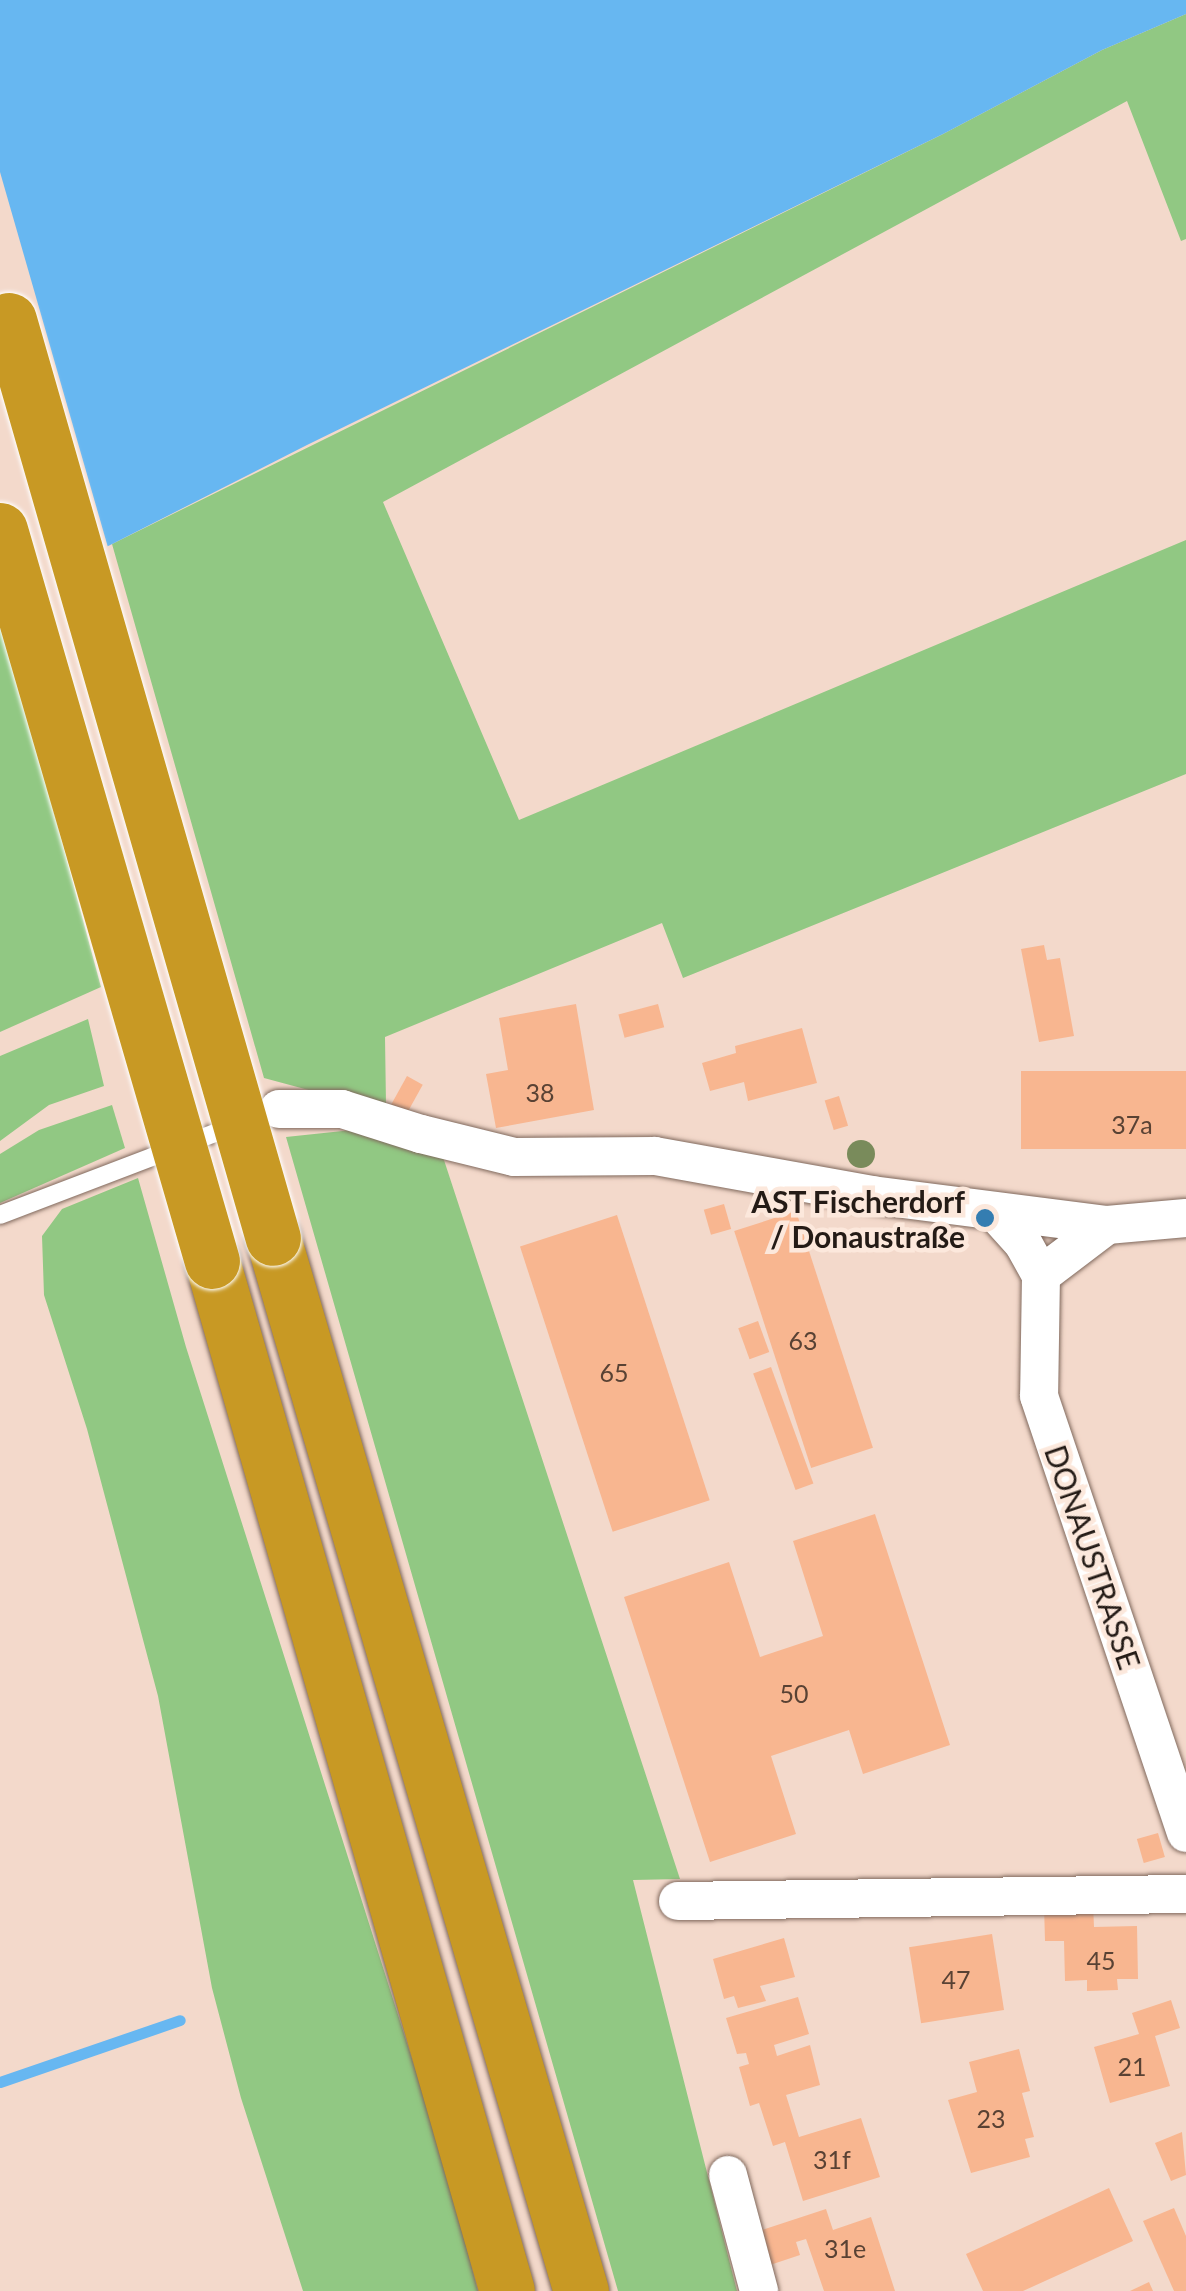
<!DOCTYPE html>
<meta charset="utf-8">
<style>
body{margin:0}
#map{position:relative;width:1186px;height:2291px;overflow:hidden;background:#f3d9cb;font-family:Lato,sans-serif}
div>[style]{position:absolute}
.green>*{inset:0;background:#91c883}
.water>*{inset:0;background:#67b7f1}
.pier>*{inset:0;background:#f3d9cb}
.stream>*{height:11px;margin:-5.5px;padding:0 5.5px;transform-origin:5.5px;border-radius:5.5px;background:#67b7f1}
.building>*{inset:0;background:#f8b690;transform-origin:0 0}
.roads{filter:drop-shadow(0 0 2px #80695d) drop-shadow(0 0 2px #80695d)}
.service>*{height:18px;margin:-9px;padding:0 9px;transform-origin:9px;border-radius:9px;background:#fff}
.minor>*{height:38px;margin:-19px;padding:0 19px;transform-origin:19px;border-radius:19px;background:#fff}
.motorway>*{height:55px;margin:-27.5px;padding:0 27.5px;transform-origin:27.5px;border-radius:27.5px;background:#c89924}
.bridges{filter:drop-shadow(0 0 2px #fff) drop-shadow(0 0 2px #fff)}
.motorway-bridge>*{height:55px;margin:-27.5px;padding:0 27.5px;transform-origin:27.5px;border-radius:27.5px;background:#c89924}
.trees>*{width:28px;height:28px;margin:-14px;border-radius:50%;background:#798b5b}
.dots>*{width:28px;height:28px;translate:-50% -50%;box-sizing:border-box;border:5px solid #fce8dc;border-radius:50%}
span{translate:-50% -50%;white-space:nowrap;text-align:center;line-height:1.15;-webkit-text-stroke:9px #fce8dc;paint-order:stroke}
.number-label{font-size:25px;color:#594234}
.number-label span{-webkit-text-stroke-width:0}
.poi-label{font-size:30px;color:#241b16;font-weight:700}
.right{translate:-100% -50%;text-align:right}
.street-label{font-size:30px;color:#241b16}
</style>
<div id="map">
<div class="green">
<i style="clip-path:polygon(1186px 14px,1186px 239px,1181px 241px,1127px 101px,383px 502px,519px 820px,1186px 540px,1186px 774px,683px 978px,662px 923px,385px 1037px,386px 1105px,379px 1109px,264px 1078px,112px 544px,943px 134px,1102px 50px)"></i>
<i style="clip-path:polygon(0 611px,101px 987px,0 1032px)"></i>
<i style="clip-path:polygon(88px 1019px,104px 1086px,49px 1105px,0 1141px,0 1056px)"></i>
<i style="clip-path:polygon(112px 1105px,125px 1148px,0 1203px,0 1154px,39px 1130px)"></i>
<i style="clip-path:polygon(352px 1130px,443px 1157px,680px 1879px,633px 1880px,737px 2291px,618px 2291px,286px 1137px)"></i>
<i style="clip-path:polygon(138px 1178px,186px 1347px,440px 2147px,478px 2291px,303px 2291px,241px 2098px,212px 1988px,158px 1696px,87px 1429px,44px 1295px,42px 1236px,62px 1209px)"></i>
</div>
<div class="water">
<i style="clip-path:polygon(0 0,1186px 0,1186px 14px,1102px 50px,943px 134px,307px 445px,0 601px)"></i>
</div>
<div class="pier">
<i style="clip-path:polygon(0 172px,109px 551px,0 606px)"></i>
</div>
<div class="stream">
<i style="left:0;top:2082px;width:190px;rotate:-19deg"></i>
</div>
<div class="building">
<i style="clip-path:polygon(1044px 945px,1047px 960px,1060px 958px,1074px 1036px,1039px 1042px,1021px 949px)"></i>
<i style="clip-path:polygon(576px 1004px,594px 1110px,496px 1128px,486px 1074px,508px 1070px,499px 1018px)"></i>
<i style="left:658px;top:1004px;width:24px;height:41px;rotate:75deg"></i>
<i style="clip-path:polygon(802px 1028px,817px 1083px,748px 1101px,744px 1082px,710px 1091px,702px 1063px,736px 1053px,735px 1046px)"></i>
<i style="left:1186px;top:1071px;width:78px;height:165px;rotate:90deg"></i>
<i style="left:407px;top:1076px;width:18px;height:34px;rotate:29deg"></i>
<i style="left:839px;top:1096px;width:31px;height:15px;rotate:73deg"></i>
<i style="left:724px;top:1204px;width:26px;height:21px;rotate:74deg"></i>
<i style="left:796px;top:1211px;width:249px;height:65px;rotate:72deg"></i>
<i style="left:617px;top:1215px;width:300px;height:102px;rotate:72deg"></i>
<i style="left:758px;top:1321px;width:33px;height:21px;rotate:70deg"></i>
<i style="left:771px;top:1367px;width:124px;height:19px;rotate:70deg"></i>
<i style="clip-path:polygon(875px 1514px,950px 1745px,863px 1774px,849px 1730px,771px 1756px,796px 1834px,710px 1862px,624px 1597px,729px 1562px,760px 1657px,823px 1636px,793px 1541px)"></i>
<i style="left:1158px;top:1833px;width:25px;height:22px;rotate:74deg"></i>
<i style="clip-path:polygon(1093px 1904px,1094px 1927px,1137px 1926px,1138px 1979px,1117px 1979px,1118px 1990px,1087px 1991px,1087px 1980px,1065px 1981px,1064px 1941px,1045px 1941px,1044px 1905px)"></i>
<i style="left:992px;top:1934px;width:77px;height:84px;rotate:81deg"></i>
<i style="clip-path:polygon(784px 1938px,795px 1977px,760px 1986px,766px 2001px,738px 2008px,734px 1996px,724px 1999px,713px 1959px)"></i>
<i style="clip-path:polygon(798px 1997px,809px 2034px,774px 2045px,777px 2056px,810px 2045px,820px 2085px,786px 2095px,799px 2137px,861px 2118px,880px 2177px,803px 2201px,785px 2142px,773px 2146px,759px 2103px,750px 2106px,739px 2067px,749px 2064px,746px 2053px,737px 2054px,726px 2018px)"></i>
<i style="clip-path:polygon(1171px 2000px,1180px 2028px,1155px 2036px,1170px 2086px,1110px 2103px,1094px 2047px,1139px 2034px,1132px 2013px)"></i>
<i style="clip-path:polygon(1019px 2049px,1030px 2091px,1022px 2093px,1034px 2137px,1025px 2139px,1030px 2157px,971px 2173px,948px 2100px,977px 2092px,969px 2062px)"></i>
<i style="clip-path:polygon(1182px 2132px,1186px 2175px,1171px 2181px,1155px 2143px)"></i>
<i style="clip-path:polygon(1109px 2188px,1133px 2241px,1023px 2291px,983px 2291px,966px 2254px)"></i>
<i style="clip-path:polygon(1174px 2208px,1186px 2236px,1186px 2291px,1174px 2291px,1143px 2221px)"></i>
<i style="clip-path:polygon(826px 2209px,833px 2230px,871px 2217px,895px 2291px,824px 2291px,806px 2239px,796px 2242px,800px 2255px,770px 2265px,759px 2231px)"></i>
<i style="clip-path:polygon(1149px 2282px,1153px 2291px,1130px 2291px)"></i>
</div>
<div class="roads">
<div class="service">
<i style="left:0;top:1215px;width:253px;rotate:-20.9deg"></i>
</div>
<div class="minor">
<i style="left:279px;top:1109px;width:63px"></i>
<i style="left:342px;top:1109px;width:83px;rotate:17.6deg"></i>
<i style="left:421px;top:1134px;width:96px;rotate:13.9deg"></i>
<i style="left:514px;top:1157px;width:141px;rotate:-0.4deg"></i>
<i style="left:655px;top:1156px;width:220px;rotate:10.2deg"></i>
<i style="left:872px;top:1195px;width:237px;rotate:7.3deg"></i>
<i style="left:1107px;top:1225px;width:79px;rotate:-5.1deg"></i>
<i style="left:995px;top:1212px;width:42px;rotate:47.9deg"></i>
<i style="left:1023px;top:1243px;width:37px;rotate:61deg"></i>
<i style="left:1041px;top:1275px;width:121px;rotate:90.9deg"></i>
<i style="left:1039px;top:1396px;width:461px;rotate:71.4deg"></i>
<i style="left:1041px;top:1275px;width:83px;rotate:-37.1deg"></i>
<i style="left:678px;top:1901px;width:508px;rotate:-0.79deg"></i>
<i style="left:728px;top:2175px;width:120px;rotate:75deg"></i>
</div>
<div class="motorway">
<i style="left:273px;top:1238px;width:1097px;rotate:73.7deg"></i>
<i style="left:212px;top:1261px;width:1071px;rotate:74.02deg"></i>
</div>
</div>
<div class="bridges">
<div class="motorway-bridge">
<i style="left:9px;top:320px;width:955px;rotate:73.96deg"></i>
<i style="left:0;top:530px;width:761px;rotate:73.83deg"></i>
</div>
</div>
<div class="trees">
<i style="left:861px;top:1154px"></i>
</div>
<div class="dots">
<i style="left:985px;top:1218px;background:#347db1"></i>
</div>
<div class="number-label">
<span style="left:540px;top:1092px">38</span>
<span style="left:1132px;top:1124px">37a</span>
<span style="left:803px;top:1340px">63</span>
<span style="left:614px;top:1372px">65</span>
<span style="left:794px;top:1693px">50</span>
<span style="left:1101px;top:1960px">45</span>
<span style="left:956px;top:1979px">47</span>
<span style="left:1132px;top:2066px">21</span>
<span style="left:991px;top:2118px">23</span>
<span style="left:832px;top:2159px">31f</span>
<span style="left:845px;top:2248px">31e</span>
</div>
<div class="poi-label">
<span class="right" style="left:965px;top:1218px">AST Fischerdorf<br>/ Donaustraße</span>
</div>
<div class="street-label">
<span style="left:1093px;top:1557px;rotate:71deg">DONAUSTRASSE</span>
</div>
</div>
